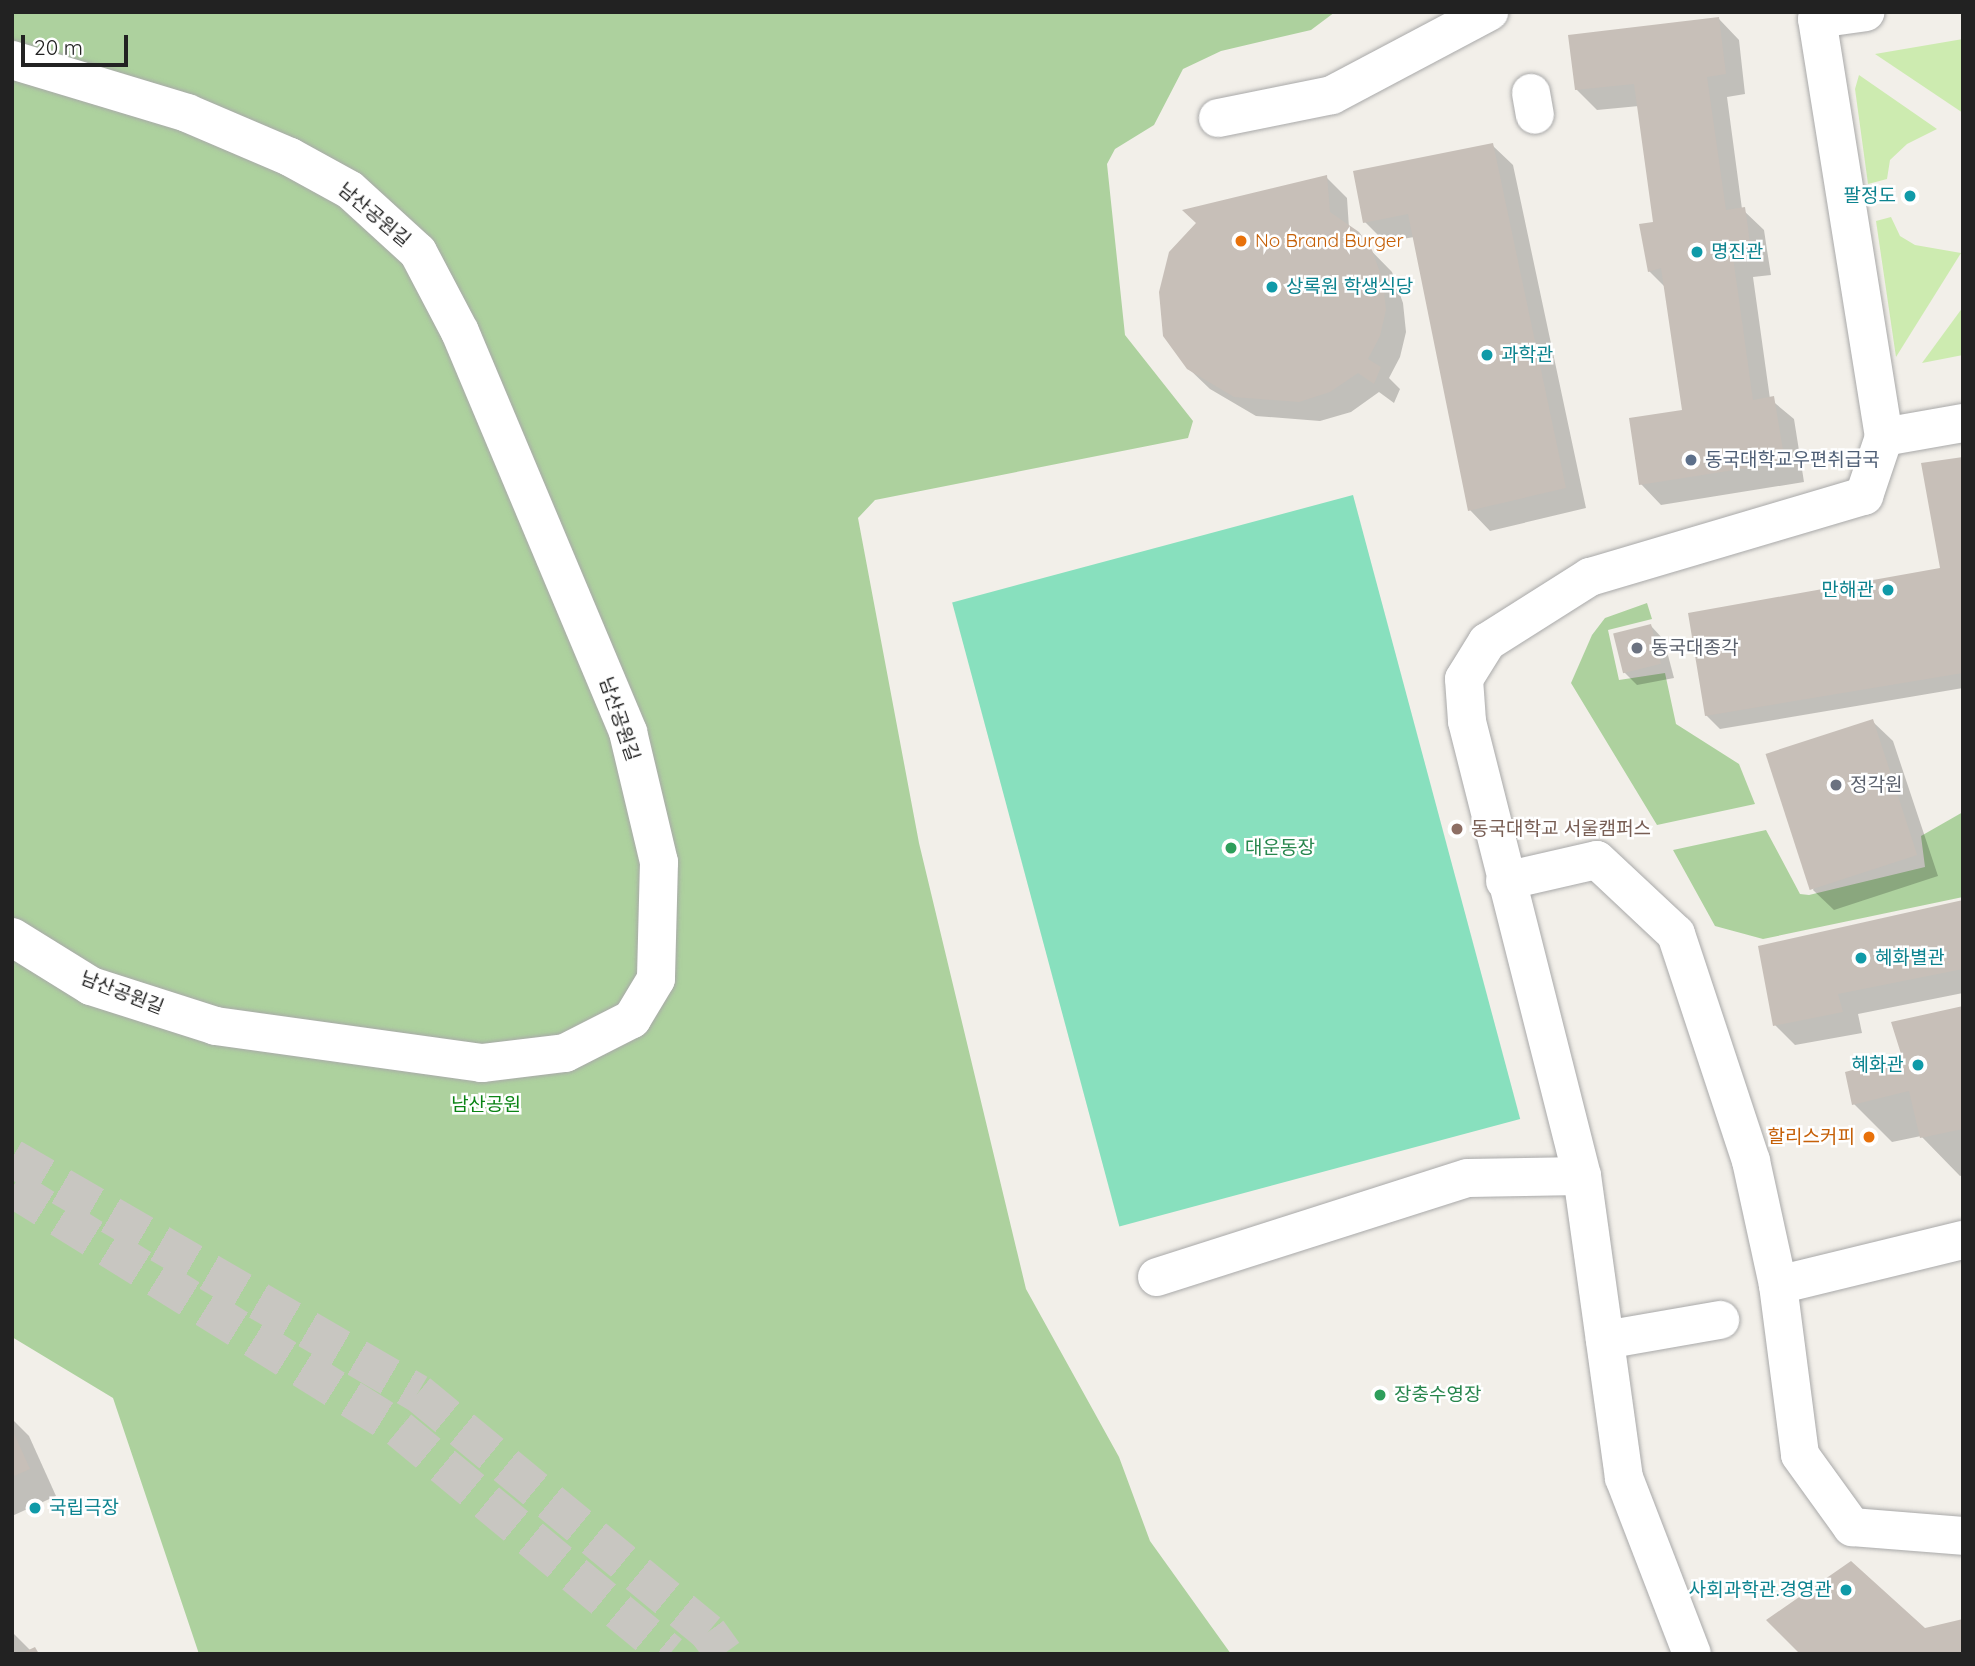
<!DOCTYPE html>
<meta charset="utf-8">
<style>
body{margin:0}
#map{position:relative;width:1975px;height:1666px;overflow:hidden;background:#f2efe9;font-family:Quicksand,"Noto Sans KR",sans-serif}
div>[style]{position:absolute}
.grass>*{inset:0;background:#cdebb0}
.forest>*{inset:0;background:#add19e}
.pitch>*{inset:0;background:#88e0be;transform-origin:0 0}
.shadow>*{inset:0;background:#0003}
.building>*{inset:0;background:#c7bfb8;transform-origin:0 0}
.major-tunnel>*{height:38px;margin-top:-19px;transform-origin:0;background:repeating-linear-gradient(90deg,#c8c6c1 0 38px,transparent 0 57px)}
.roads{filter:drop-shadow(0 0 2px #a9a9a9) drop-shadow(0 0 2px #a9a9a9)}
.minor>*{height:38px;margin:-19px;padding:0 19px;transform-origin:19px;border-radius:19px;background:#fff}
.dots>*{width:19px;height:19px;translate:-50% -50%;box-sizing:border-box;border:4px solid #fff;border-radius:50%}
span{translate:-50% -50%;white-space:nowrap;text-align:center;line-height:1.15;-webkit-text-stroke:5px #fff;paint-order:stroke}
.culture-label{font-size:19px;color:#0d838f}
.right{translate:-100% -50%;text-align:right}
.left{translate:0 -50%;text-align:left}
.street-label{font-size:19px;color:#222}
.food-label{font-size:19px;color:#c56008}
.service-label{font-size:19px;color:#4e5e75}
.worship-label{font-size:19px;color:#5b616d}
.education-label{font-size:19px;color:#785e54}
.leisure-label{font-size:19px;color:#27864d}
.park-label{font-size:19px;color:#0c8416}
.frame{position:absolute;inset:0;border:14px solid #222;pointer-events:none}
.scale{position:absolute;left:21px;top:35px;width:107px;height:32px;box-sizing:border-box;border:4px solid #222;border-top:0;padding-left:9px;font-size:21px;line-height:24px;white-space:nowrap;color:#222;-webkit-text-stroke:5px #fff;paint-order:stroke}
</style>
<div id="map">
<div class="grass">
<i style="clip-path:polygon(1963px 39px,1963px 113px,1875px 54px)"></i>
<i style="clip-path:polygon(1859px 75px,1937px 129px,1907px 144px,1890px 160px,1887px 179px,1868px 184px,1855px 89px)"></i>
<i style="clip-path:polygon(1891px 217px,1900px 236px,1915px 245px,1961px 253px,1896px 357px,1876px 221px)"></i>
<i style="clip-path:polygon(1963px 307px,1963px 355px,1922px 363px)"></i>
</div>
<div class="forest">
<i style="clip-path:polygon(12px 12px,1335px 12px,1311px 30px,1221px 51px,1183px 69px,1154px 125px,1115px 149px,1107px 164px,1125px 335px,1193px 421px,1188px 438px,875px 500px,858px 518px,919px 843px,1026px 1289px,1119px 1457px,1150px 1541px,1231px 1654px,199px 1654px,113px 1398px,12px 1337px)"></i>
<i style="clip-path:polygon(1647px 603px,1652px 619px,1608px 630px,1619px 680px,1665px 673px,1676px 724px,1739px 764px,1755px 804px,1657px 825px,1571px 683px,1592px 635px,1605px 618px)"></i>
<i style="clip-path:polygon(1963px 812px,1963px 897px,1763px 939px,1715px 926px,1673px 850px,1766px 830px,1800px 894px,1809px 895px,1925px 867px,1921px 836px)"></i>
</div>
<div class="pitch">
<i style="left:1353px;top:495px;width:646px;height:415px;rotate:75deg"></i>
</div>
<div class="shadow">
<i style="clip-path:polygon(1719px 19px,1739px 40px,1745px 94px,1727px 97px,1742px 209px,1764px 230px,1767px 250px,1771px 275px,1753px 277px,1770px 399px,1794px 419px,1804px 482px,1661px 505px,1641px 484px,1684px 412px,1665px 287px,1649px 271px,1655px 224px,1639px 106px,1597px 110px,1576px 89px)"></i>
<i style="clip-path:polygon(1492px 145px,1513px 165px,1586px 508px,1490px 531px,1470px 510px,1414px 237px,1385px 242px,1365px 222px)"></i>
<i style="clip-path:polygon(1326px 177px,1347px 198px,1349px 228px,1392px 272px,1403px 303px,1406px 332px,1400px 357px,1389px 378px,1400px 389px,1394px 403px,1379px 392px,1351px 412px,1320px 421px,1256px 416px,1210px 389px,1188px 368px)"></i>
<i style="clip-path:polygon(1963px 458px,1963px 688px,1720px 729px,1706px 715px,1942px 569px)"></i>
<i style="clip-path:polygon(1651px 626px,1664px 640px,1674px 678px,1637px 685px,1624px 672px)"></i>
<i style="clip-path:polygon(1872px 721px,1893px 741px,1938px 876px,1834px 910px,1813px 890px)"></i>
<i style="clip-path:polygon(1963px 902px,1963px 993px,1858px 1014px,1862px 1033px,1795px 1045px,1775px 1025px)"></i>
<i style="clip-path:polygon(1963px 1008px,1963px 1175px,1960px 1176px,1921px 1136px,1892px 1142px,1854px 1104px)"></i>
<i style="clip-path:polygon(12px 1419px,29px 1436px,56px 1496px,12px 1516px)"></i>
<i style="clip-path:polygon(12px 1632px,31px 1651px,40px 1654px,12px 1654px)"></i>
</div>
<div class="building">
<i style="clip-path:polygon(1719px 17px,1726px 74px,1707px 77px,1726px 210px,1745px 207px,1748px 228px,1751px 255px,1733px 257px,1753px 400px,1774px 396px,1785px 462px,1639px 485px,1629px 418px,1682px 410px,1661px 268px,1648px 272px,1639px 224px,1653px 222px,1634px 84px,1575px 90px,1568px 35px)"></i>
<i style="clip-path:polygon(1493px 143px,1566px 488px,1468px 511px,1408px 214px,1363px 223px,1353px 171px)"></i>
<i style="clip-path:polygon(1327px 175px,1330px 212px,1359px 232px,1372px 250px,1383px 281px,1386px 310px,1380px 336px,1368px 359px,1381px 367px,1374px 384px,1358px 373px,1330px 392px,1299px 402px,1234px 397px,1187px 369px,1163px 336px,1159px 292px,1169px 252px,1196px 223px,1182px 210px)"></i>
<i style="clip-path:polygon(1963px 457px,1963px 673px,1705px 716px,1688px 613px,1940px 568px,1921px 463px)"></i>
<i style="left:1651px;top:624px;width:41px;height:39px;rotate:76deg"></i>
<i style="left:1873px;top:719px;width:143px;height:113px;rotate:72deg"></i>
<i style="clip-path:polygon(1963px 900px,1963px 969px,1838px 994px,1843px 1012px,1773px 1026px,1758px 946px)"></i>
<i style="clip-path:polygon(1963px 1006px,1963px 1129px,1920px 1138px,1909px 1091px,1852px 1105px,1845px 1072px,1902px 1057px,1891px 1022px)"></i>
<i style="clip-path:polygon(12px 1429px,30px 1469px,12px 1477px)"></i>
<i style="clip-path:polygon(1851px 1561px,1925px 1628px,1963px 1619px,1963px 1654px,1800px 1654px,1766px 1620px)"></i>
<i style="clip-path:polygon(35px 1647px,39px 1654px,20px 1654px)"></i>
</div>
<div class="major-tunnel">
<i style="left:12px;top:1158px;width:469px;rotate:30.1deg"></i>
<i style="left:418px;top:1393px;width:376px;rotate:39.5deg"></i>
<i style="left:708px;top:1632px;width:27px;rotate:54deg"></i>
<i style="left:12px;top:1188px;width:456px;rotate:31.9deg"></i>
<i style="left:399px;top:1429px;width:352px;rotate:39.7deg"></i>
</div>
<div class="roads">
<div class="minor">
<i style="left:12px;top:60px;width:183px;rotate:16.8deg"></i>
<i style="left:187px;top:113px;width:112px;rotate:23.1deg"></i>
<i style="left:290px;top:157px;width:68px;rotate:28.8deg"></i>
<i style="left:350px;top:190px;width:92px;rotate:42.4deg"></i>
<i style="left:418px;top:252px;width:90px;rotate:62.3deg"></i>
<i style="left:460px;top:332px;width:434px;rotate:67.2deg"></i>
<i style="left:628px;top:732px;width:134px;rotate:76.6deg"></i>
<i style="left:659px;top:862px;width:117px;rotate:91.5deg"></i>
<i style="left:656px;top:979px;width:47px;rotate:121deg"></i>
<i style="left:632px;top:1019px;width:75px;rotate:153.1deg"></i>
<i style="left:565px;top:1053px;width:84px;rotate:173.1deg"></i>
<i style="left:482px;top:1063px;width:269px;rotate:-172.1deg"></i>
<i style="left:216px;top:1026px;width:131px;rotate:-162.3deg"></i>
<i style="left:91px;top:986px;width:93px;rotate:-148.2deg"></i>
<i style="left:1531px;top:93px;width:22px;rotate:80deg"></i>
<i style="left:1218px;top:118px;width:116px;rotate:-11.4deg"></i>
<i style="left:1332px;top:95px;width:178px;rotate:-27.9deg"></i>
<i style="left:1884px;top:437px;width:80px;rotate:-10deg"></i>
<i style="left:1505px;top:881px;width:94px;rotate:-12.9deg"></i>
<i style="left:1597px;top:860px;width:108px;rotate:43.1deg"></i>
<i style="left:1676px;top:934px;width:239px;rotate:71.7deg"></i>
<i style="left:1751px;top:1161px;width:127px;rotate:77.7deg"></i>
<i style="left:1778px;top:1285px;width:190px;rotate:-13.7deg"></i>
<i style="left:1157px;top:1277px;width:326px;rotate:-17.7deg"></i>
<i style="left:1468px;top:1178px;width:114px;rotate:-1deg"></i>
<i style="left:1778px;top:1285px;width:171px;rotate:82.6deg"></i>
<i style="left:1800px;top:1455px;width:89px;rotate:54.2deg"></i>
<i style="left:1852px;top:1527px;width:111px;rotate:4.6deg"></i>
<i style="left:1605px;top:1340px;width:117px;rotate:-9.9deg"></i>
<i style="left:1692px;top:1654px;width:189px;rotate:-111.1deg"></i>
<i style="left:1624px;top:1478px;width:305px;rotate:-97.9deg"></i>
<i style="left:1582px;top:1176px;width:469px;rotate:-104.2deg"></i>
<i style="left:1467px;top:721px;width:42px;rotate:-94.1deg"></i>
<i style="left:1464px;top:679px;width:44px;rotate:-58.1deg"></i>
<i style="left:1487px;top:642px;width:122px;rotate:-32.3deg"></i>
<i style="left:1590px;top:577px;width:286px;rotate:-16.5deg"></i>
<i style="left:1864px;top:496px;width:62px;rotate:-71.3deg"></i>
<i style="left:1884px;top:437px;width:423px;rotate:-99.1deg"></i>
<i style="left:1817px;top:19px;width:49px;rotate:-8.1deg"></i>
</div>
</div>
<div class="dots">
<i style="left:1910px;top:196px;background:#0f9aa8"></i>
<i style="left:1241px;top:241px;background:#e8710a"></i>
<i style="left:1697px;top:252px;background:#0f9aa8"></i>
<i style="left:1272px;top:287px;background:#0f9aa8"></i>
<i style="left:1487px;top:355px;background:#0f9aa8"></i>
<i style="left:1691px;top:460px;background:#5c6f8a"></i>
<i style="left:1888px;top:590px;background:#0f9aa8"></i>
<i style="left:1637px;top:648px;background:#6b7280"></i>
<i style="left:1836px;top:785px;background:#6b7280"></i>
<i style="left:1457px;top:829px;background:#8d6e63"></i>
<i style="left:1231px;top:848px;background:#2e9e5b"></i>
<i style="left:1861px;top:958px;background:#0f9aa8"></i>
<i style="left:1918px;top:1065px;background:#0f9aa8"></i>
<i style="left:1869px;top:1137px;background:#e8710a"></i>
<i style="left:1380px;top:1395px;background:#2e9e5b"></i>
<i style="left:35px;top:1508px;background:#0f9aa8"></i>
<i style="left:1846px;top:1590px;background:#0f9aa8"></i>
</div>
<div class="culture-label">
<span class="right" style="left:1896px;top:196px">팔정도</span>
<span class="left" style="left:1711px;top:252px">명진관</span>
<span class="left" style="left:1286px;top:287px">상록원 학생식당</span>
<span class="left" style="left:1501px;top:355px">과학관</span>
<span class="right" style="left:1874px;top:590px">만해관</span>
<span class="left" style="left:1875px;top:958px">혜화별관</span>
<span class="right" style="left:1904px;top:1065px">혜화관</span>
<span class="left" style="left:49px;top:1508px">국립극장</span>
<span class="right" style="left:1832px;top:1590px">사회과학관.경영관</span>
</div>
<div class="street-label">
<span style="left:374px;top:215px;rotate:40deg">남산공원길</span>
<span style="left:619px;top:719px;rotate:71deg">남산공원길</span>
<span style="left:122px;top:993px;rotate:21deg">남산공원길</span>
</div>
<div class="food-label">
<span class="left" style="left:1255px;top:241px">No Brand Burger</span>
<span class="right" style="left:1855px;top:1137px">할리스커피</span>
</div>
<div class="service-label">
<span class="left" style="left:1705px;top:460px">동국대학교우편취급국</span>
</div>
<div class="worship-label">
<span class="left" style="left:1651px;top:648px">동국대종각</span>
<span class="left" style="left:1850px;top:785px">정각원</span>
</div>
<div class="education-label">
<span class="left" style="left:1471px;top:829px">동국대학교 서울캠퍼스</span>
</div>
<div class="leisure-label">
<span class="left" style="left:1245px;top:848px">대운동장</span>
<span class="left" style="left:1394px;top:1395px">장충수영장</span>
</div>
<div class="park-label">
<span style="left:486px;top:1105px">남산공원</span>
</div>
<div class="frame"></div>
<div class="scale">20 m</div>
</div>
